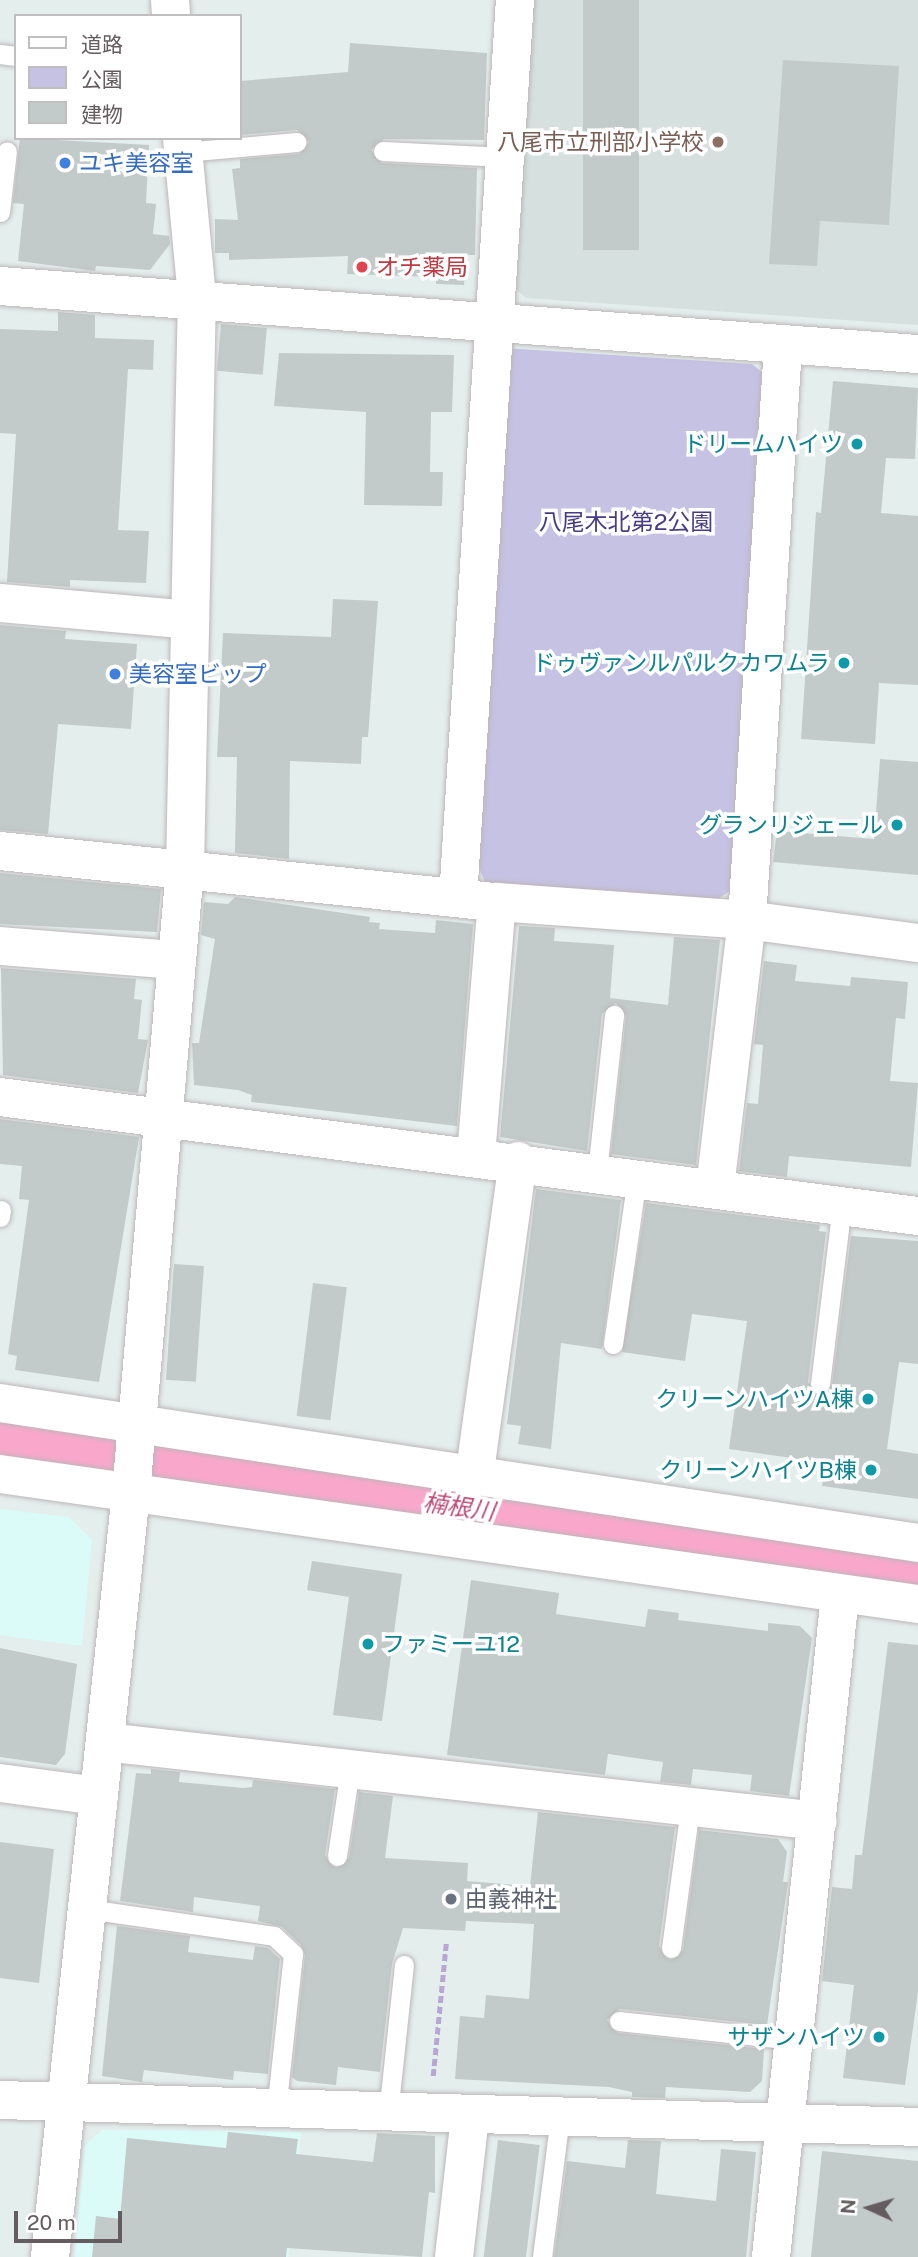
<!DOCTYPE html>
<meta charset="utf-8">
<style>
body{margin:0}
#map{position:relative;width:918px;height:2257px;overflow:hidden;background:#e4eeed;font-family:"Public Sans","Noto Sans JP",sans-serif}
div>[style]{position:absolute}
.commercial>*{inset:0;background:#dbfbf8}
.education>*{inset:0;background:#d5e0df}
.green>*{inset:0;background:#c6c2e4}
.river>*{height:65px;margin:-32.5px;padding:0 32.5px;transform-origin:32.5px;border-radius:32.5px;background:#f9a8cc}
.building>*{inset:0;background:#c2cbc9;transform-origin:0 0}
.path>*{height:4.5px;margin-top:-2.25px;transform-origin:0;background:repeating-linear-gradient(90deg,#b8a6d4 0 7px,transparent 0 10.5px)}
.roads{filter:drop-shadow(0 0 2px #bdb6b8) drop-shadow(0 0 2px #bdb6b8)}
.service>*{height:19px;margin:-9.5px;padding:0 9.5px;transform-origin:9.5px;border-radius:9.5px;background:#fff}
.minor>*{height:38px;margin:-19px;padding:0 19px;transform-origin:19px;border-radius:19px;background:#fff}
.tertiary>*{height:38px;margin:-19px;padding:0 19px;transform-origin:19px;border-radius:19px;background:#fff}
.dots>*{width:19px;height:19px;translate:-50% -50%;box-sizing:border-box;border:4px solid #fff;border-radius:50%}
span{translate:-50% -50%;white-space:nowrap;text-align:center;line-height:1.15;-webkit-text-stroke:7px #fff;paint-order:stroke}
.education-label{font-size:23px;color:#785e54}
.right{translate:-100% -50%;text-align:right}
.shop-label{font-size:23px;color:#366cbe}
.left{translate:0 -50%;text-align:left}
.health-label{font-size:23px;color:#be3a42}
.culture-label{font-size:23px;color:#0d838f}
.park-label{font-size:23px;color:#473b84}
.worship-label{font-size:23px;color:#5b616d}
.water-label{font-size:24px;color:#bb4c75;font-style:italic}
.legend{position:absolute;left:14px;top:14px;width:228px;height:126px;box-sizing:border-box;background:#fff;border:2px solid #c1bebf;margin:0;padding:9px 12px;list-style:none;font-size:21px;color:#645c5e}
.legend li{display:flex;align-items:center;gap:14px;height:35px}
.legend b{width:35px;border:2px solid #c1bebf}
.north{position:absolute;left:834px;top:2173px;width:70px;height:70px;-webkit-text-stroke:5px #fff;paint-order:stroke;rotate:274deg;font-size:19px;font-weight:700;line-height:28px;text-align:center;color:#645c5e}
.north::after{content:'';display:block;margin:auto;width:24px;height:32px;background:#645c5e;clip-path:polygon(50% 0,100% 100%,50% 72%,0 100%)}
.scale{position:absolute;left:14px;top:2211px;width:108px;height:32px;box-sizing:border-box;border:4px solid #645c5e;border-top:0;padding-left:9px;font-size:21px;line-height:24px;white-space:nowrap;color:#645c5e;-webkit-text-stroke:5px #fff;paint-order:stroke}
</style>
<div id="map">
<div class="commercial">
<i style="clip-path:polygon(0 1509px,69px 1517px,92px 1540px,82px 1646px,0 1635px)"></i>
<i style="clip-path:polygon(102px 2130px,301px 2132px,288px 2257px,75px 2257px,85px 2145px)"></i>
</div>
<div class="education">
<i style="clip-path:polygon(528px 0,918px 0,918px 325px,526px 298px,509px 283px)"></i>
</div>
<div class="green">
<i style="clip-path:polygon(506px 348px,752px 364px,764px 374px,734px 888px,718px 899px,485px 883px,477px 862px)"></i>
</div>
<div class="river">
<i style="left:0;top:1445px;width:225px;rotate:6.9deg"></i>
<i style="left:223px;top:1472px;width:703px;rotate:8.51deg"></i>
</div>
<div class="building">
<i style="left:583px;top:0;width:56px;height:250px"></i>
<i style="clip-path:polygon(350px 43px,487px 53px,484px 140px,384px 139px,371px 150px,382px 163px,477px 168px,475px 255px,466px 255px,464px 285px,436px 284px,436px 277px,347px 274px,348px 256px,229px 260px,229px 253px,215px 253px,215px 219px,238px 220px,232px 169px,240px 168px,240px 159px,299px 154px,309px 142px,297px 130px,240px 135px,240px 81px,348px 72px)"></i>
<i style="clip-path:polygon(783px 60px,899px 66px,889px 225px,820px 221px,817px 266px,769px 264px)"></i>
<i style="clip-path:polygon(20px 138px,149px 145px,146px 203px,156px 204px,153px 234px,169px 236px,170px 244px,150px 270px,96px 266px,95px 271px,18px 261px,24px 204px,13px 203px)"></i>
<i style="clip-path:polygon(58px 312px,95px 315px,95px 338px,154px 340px,153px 370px,128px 369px,118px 530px,149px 531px,146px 583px,70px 580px,70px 587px,7px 582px,16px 434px,0 433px,0 329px,58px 331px)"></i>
<i style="left:221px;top:324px;width:46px;height:47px;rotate:5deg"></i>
<i style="clip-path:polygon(279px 353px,454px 355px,452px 412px,431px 412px,430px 472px,443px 472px,442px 506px,364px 505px,366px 412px,274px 406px)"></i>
<i style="clip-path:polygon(833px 381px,918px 388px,915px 459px,886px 458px,881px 513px,918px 516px,918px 685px,879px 683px,875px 744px,801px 739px,816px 512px,821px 513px)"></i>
<i style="clip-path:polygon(333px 599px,378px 601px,368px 737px,362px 737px,361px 764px,290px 761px,289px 859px,235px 853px,237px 757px,217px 757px,223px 633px,331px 637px)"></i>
<i style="clip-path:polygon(0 625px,66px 631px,65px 639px,137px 644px,131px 729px,58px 724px,48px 834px,0 830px)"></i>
<i style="clip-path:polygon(880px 759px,918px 762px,918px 875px,773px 862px,777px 831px,874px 839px)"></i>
<i style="clip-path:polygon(0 873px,161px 889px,157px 932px,0 924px)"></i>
<i style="clip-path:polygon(235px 897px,370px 917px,369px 922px,380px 923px,379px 929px,435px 933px,436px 920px,473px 924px,457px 1126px,251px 1102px,252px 1095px,238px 1090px,194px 1085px,192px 1043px,199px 1043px,215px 939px,201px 935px,204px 902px,228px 904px)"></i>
<i style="clip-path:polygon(519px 926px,555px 928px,554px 941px,614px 945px,610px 998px,668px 1005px,674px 937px,720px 940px,696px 1165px,611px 1154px,626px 1016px,616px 1003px,602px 1014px,587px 1151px,500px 1137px)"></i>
<i style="clip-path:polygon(764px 961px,797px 965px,795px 981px,850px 986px,851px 977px,908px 982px,905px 1019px,896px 1018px,890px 1081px,918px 1083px,911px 1167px,789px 1156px,787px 1177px,739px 1171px,747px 1103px,758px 1104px,763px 1045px,754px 1044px)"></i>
<i style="clip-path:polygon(1px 968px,136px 979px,134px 999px,142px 1000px,138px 1039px,148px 1040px,138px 1093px,3px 1075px)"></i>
<i style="clip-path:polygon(0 1119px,139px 1137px,99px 1382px,15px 1370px,17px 1356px,8px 1354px,29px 1200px,19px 1199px,22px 1166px,0 1164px)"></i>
<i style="clip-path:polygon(536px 1189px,621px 1200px,602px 1349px,561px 1343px,551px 1449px,518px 1444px,521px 1426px,507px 1424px)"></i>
<i style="clip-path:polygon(646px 1203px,820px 1225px,819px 1231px,826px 1232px,808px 1382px,818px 1396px,832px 1385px,851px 1236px,918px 1241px,918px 1364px,899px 1362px,887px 1449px,918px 1454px,918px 1499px,822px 1486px,826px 1463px,729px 1449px,747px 1321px,692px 1314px,685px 1361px,622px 1352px)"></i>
<i style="left:174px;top:1264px;width:30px;height:116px;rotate:4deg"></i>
<i style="left:313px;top:1283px;width:34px;height:134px;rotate:7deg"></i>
<i style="clip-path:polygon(312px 1561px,402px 1574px,382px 1721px,333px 1715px,349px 1597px,307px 1590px)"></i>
<i style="clip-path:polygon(471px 1580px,559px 1593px,556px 1614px,645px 1627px,648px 1609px,679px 1613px,678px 1620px,768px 1631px,768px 1623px,800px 1626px,812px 1638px,789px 1796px,750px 1791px,752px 1775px,693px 1769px,691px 1785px,660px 1782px,663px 1762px,608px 1754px,605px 1775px,447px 1755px)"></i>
<i style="clip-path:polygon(888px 1642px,918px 1645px,918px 1992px,905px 2085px,843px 2078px,854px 1985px,822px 1981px,832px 1887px,852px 1889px,855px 1855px,862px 1855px)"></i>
<i style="clip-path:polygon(0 1648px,77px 1664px,65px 1754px,56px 1765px,0 1757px)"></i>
<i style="clip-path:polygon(151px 1769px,180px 1772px,179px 1782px,243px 1788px,252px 1787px,253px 1780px,335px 1789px,325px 1855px,336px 1868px,349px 1858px,359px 1792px,393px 1796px,385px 1858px,468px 1863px,467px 1881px,530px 1886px,538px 1812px,675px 1827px,659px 1946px,670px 1960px,683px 1950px,699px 1830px,778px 1839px,787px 1852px,783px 1882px,788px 1882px,767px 2025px,620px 2009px,607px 2020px,618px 2033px,764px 2049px,762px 2081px,750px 2092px,666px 2087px,665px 2098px,632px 2097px,632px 2092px,609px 2087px,455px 2079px,460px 2016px,484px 2018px,486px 1995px,529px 1999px,534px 1924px,466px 1921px,465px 1931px,403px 1928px,392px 1964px,380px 2072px,338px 2067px,336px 2085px,297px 2081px,292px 2077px,305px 1955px,301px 1945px,282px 1927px,258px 1921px,260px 1906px,194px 1897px,193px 1912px,120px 1901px,136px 1773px,151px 1774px)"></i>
<i style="clip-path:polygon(0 1842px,54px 1849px,39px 1983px,0 1978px)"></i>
<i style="clip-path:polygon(117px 1926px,190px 1936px,188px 1952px,253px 1960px,255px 1946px,268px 1948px,280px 1959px,268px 2074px,234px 2071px,233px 2080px,144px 2070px,142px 2082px,102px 2076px)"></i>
<i style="clip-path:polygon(228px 2132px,298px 2139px,296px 2154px,373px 2162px,377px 2133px,435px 2136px,435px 2193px,429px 2192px,422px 2257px,287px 2248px,286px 2257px,92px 2257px,96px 2216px,120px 2219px,127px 2138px,226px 2148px)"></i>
<i style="left:498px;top:2140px;width:42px;height:118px;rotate:7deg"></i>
<i style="clip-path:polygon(628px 2140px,661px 2141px,656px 2194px,716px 2201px,721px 2149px,756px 2152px,746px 2257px,554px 2257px,567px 2161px,625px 2168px)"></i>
<i style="clip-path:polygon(822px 2151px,918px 2161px,918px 2257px,811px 2257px)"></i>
</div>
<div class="path">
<i style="left:433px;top:2076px;width:134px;rotate:-84.4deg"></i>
</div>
<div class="roads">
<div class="service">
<i style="left:0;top:54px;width:16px;rotate:7deg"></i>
<i style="left:383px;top:151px;width:122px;rotate:2.8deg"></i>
<i style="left:184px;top:152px;width:113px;rotate:-5.1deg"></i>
<i style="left:0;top:212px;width:61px;rotate:-83.5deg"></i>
<i style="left:597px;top:1172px;width:158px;rotate:-83.8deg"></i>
<i style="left:0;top:1217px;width:7px;rotate:-82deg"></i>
<i style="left:613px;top:1344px;width:169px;rotate:-81.8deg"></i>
<i style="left:820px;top:1384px;width:180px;rotate:-83deg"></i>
<i style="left:337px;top:1856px;width:88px;rotate:-81.5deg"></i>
<i style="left:87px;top:1909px;width:189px;rotate:8.2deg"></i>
<i style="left:274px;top:1936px;width:26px;rotate:43deg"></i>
<i style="left:293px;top:1954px;width:158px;rotate:96.2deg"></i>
<i style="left:671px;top:1948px;width:142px;rotate:-82.3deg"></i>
<i style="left:619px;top:2021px;width:176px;rotate:6.2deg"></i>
<i style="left:388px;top:2114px;width:150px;rotate:-83.9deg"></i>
<i style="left:542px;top:2257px;width:141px;rotate:-82.7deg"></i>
</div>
<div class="minor">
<i style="left:0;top:286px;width:921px;rotate:4.24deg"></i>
<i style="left:0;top:603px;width:191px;rotate:5.1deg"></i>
<i style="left:0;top:851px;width:500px;rotate:5.9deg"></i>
<i style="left:497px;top:902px;width:251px;rotate:4.1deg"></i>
<i style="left:747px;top:920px;width:173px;rotate:7.7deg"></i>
<i style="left:458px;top:898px;width:900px;rotate:-86.37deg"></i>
<i style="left:0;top:946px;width:176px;rotate:4.6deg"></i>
<i style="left:0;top:1097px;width:926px;rotate:7.39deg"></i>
<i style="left:476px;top:1156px;width:255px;rotate:-85.3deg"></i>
<i style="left:715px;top:1188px;width:270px;rotate:-83.2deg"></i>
<i style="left:747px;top:920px;width:575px;rotate:-86.41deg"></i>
<i style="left:0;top:1403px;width:929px;rotate:8.67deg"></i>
<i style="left:0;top:1474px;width:927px;rotate:8.06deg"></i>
<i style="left:474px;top:1478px;width:320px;rotate:-82.1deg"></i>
<i style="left:105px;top:1742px;width:717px;rotate:6.32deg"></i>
<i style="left:0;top:1783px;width:100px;rotate:7.5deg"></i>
<i style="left:0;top:2100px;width:918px;rotate:1.68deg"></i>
<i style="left:454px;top:2257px;width:142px;rotate:-83.5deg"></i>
<i style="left:771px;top:2257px;width:666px;rotate:-84.05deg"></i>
</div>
<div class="tertiary">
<i style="left:170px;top:0;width:16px;rotate:86deg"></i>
<i style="left:50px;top:2257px;width:768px;rotate:-83.95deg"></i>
<i style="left:131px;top:1493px;width:627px;rotate:-85.06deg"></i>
<i style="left:185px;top:868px;width:571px;rotate:-88.8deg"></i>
<i style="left:197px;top:297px;width:160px;rotate:-95.4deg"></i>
</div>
</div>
<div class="dots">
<i style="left:718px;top:142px;background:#8d6e63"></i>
<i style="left:65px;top:163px;background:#3f7fe0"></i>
<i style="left:362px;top:267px;background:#e0444e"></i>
<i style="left:857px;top:444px;background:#0f9aa8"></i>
<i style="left:844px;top:663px;background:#0f9aa8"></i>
<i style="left:115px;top:674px;background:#3f7fe0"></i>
<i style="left:897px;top:825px;background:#0f9aa8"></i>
<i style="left:868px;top:1399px;background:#0f9aa8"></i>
<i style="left:871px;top:1470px;background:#0f9aa8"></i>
<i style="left:368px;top:1644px;background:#0f9aa8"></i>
<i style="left:451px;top:1899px;background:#6b7280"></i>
<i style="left:879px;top:2037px;background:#0f9aa8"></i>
</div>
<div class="education-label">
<span class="right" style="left:704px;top:142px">八尾市立刑部小学校</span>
</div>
<div class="shop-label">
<span class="left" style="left:79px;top:163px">ユキ美容室</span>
<span class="left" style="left:129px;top:674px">美容室ビップ</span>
</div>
<div class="health-label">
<span class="left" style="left:376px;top:267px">オチ薬局</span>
</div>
<div class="culture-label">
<span class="right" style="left:843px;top:444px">ドリームハイツ</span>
<span class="right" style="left:830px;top:663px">ドゥヴァンルパルクカワムラ</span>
<span class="right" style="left:883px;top:825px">グランリジェール</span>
<span class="right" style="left:854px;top:1399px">クリーンハイツA棟</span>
<span class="right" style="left:857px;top:1470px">クリーンハイツB棟</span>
<span class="left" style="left:382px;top:1644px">ファミーユ12</span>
<span class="right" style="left:865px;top:2037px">サザンハイツ</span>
</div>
<div class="park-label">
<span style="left:626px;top:522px">八尾木北第2公園</span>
</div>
<div class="worship-label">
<span class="left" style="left:465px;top:1899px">由義神社</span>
</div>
<div class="water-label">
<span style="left:459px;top:1507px;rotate:8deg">楠根川</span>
</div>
<ul class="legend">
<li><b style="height:9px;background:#fff"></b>道路</li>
<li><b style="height:19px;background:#c6c2e4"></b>公園</li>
<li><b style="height:19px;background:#c2cbc9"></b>建物</li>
</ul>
<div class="north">N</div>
<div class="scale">20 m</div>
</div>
